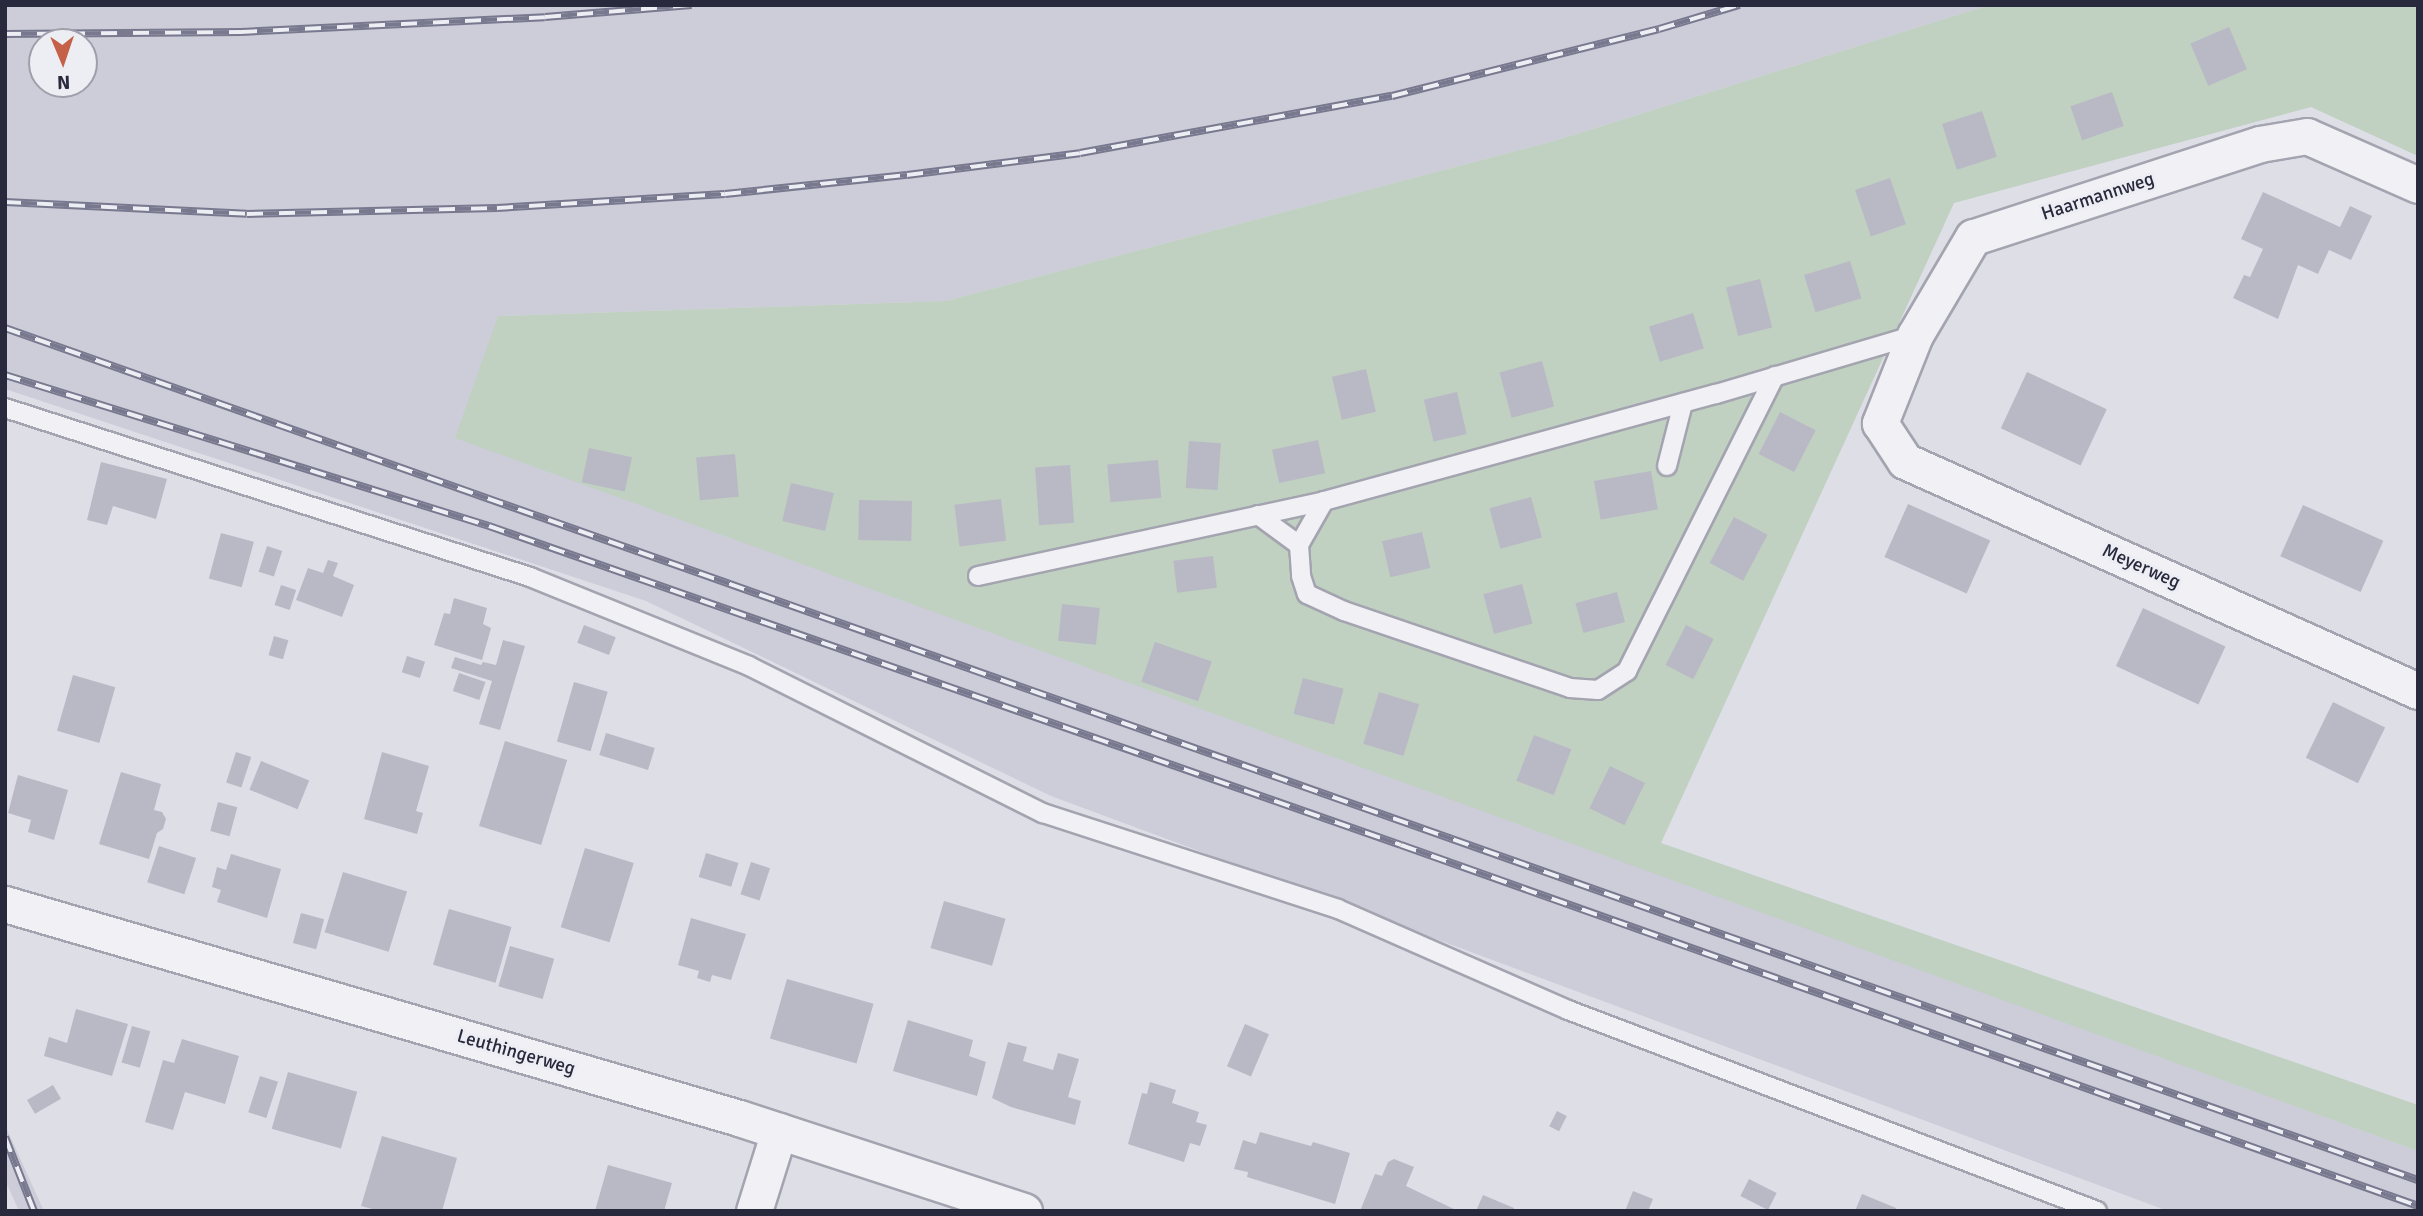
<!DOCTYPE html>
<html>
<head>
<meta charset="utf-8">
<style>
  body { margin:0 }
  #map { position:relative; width:2423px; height:1216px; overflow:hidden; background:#dedee7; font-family:Signika,sans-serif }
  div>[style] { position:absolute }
  .built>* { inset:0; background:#cccdd8 }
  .green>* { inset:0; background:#c0d0c1 }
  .building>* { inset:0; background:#b9b9c6; transform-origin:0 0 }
  .roads { filter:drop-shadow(2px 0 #a4a4b0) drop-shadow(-2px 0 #a4a4b0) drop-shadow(0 2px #a4a4b0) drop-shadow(0 -2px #a4a4b0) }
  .service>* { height:18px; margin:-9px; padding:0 9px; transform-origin:9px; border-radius:9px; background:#f0f0f5 }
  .minor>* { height:35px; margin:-17.5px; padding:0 17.5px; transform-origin:17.5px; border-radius:17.5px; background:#f0f0f5 }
  .rail>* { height:8px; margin-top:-4px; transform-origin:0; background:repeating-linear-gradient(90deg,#edeef4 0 16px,#78798f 0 32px); box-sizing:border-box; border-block:2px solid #78798f }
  span { translate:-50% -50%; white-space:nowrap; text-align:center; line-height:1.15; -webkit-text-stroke:6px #edeef4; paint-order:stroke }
  .street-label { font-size:19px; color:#28293c }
  .frame { position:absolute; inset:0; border:7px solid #28293c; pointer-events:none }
  .north { position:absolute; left:28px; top:28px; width:70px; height:70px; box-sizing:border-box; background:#edeef4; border:2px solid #9e9faa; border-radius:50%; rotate:178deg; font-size:19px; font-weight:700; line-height:28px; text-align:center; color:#28293c }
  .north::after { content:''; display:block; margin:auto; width:24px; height:32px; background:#c56149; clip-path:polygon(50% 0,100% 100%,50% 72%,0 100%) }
</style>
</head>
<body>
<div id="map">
  <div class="built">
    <i style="clip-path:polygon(evenodd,5px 5px,1989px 5px,1554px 141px,946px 301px,498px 316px,1649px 870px,2418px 1151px,2418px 1211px,2168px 1211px,1051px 796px,646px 601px,5px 389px,5px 5px,42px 42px,84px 42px,84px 84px,42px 84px,42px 42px)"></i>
    <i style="clip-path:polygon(5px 1125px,44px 1211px,19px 1211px,5px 1180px)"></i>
  </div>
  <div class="green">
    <i style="clip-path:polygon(1989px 5px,2418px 5px,2418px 156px,2311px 107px,1954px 203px,1661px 843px,2418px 1105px,2418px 1151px,455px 438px,498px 316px,946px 301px,1554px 141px)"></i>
  </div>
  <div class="building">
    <i style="left:2229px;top:27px;width:46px;height:42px;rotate:67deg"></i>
    <i style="left:2112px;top:92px;width:36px;height:44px;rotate:71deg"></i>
    <i style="left:1982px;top:111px;width:48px;height:42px;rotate:72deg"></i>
    <i style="left:1890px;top:178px;width:49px;height:37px;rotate:71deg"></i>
    <i style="clip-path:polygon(2263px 192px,2340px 227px,2350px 206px,2372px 216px,2351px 260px,2329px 250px,2318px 274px,2298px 265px,2278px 319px,2233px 298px,2244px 275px,2250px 277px,2263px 249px,2241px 239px)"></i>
    <i style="left:1850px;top:261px;width:39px;height:48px;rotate:73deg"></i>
    <i style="left:1760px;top:279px;width:50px;height:35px;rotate:76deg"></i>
    <i style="left:1693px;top:313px;width:37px;height:46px;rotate:73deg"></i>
    <i style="left:1542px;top:361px;width:47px;height:44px;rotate:75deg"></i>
    <i style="left:1366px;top:369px;width:44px;height:35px;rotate:77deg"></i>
    <i style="left:2027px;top:372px;width:88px;height:62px;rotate:25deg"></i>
    <i style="left:1457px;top:392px;width:43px;height:34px;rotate:77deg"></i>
    <i style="left:1780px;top:412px;width:40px;height:47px;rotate:27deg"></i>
    <i style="left:1318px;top:440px;width:34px;height:47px;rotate:78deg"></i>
    <i style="left:1189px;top:441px;width:32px;height:47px;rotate:4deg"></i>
    <i style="left:589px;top:448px;width:44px;height:35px;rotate:12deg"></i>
    <i style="left:735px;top:454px;width:43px;height:39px;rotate:85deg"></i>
    <i style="left:1158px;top:460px;width:38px;height:51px;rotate:85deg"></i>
    <i style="clip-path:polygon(101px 462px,167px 479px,156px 519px,113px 506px,107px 525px,87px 520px)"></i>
    <i style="left:1070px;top:465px;width:58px;height:35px;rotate:86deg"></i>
    <i style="left:1651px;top:471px;width:39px;height:58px;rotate:80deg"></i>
    <i style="left:791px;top:483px;width:44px;height:39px;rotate:13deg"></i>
    <i style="left:1531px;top:497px;width:42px;height:43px;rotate:75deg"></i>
    <i style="left:1001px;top:499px;width:42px;height:47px;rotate:83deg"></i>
    <i style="left:859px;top:500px;width:53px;height:40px;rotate:1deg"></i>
    <i style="left:1908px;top:504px;width:90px;height:58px;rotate:24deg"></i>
    <i style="left:2303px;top:505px;width:88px;height:56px;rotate:24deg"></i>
    <i style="left:1734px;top:517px;width:38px;height:52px;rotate:28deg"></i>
    <i style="left:1422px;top:532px;width:37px;height:41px;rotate:77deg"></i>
    <i style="left:221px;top:533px;width:34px;height:47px;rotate:15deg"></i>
    <i style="left:267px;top:546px;width:16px;height:27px;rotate:18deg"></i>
    <i style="left:1213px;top:556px;width:32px;height:40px;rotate:83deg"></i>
    <i style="clip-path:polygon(328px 560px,338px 563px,333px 576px,354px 585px,342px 617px,296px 600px,308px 568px,323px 573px)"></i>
    <i style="left:1522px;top:584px;width:41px;height:40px;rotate:75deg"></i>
    <i style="left:281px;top:585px;width:16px;height:21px;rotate:18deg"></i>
    <i style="left:1617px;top:592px;width:31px;height:43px;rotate:75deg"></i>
    <i style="clip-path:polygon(454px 598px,487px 608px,483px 624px,491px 628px,482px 660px,434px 645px,444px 613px,450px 614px)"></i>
    <i style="left:1062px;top:604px;width:38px;height:37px;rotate:6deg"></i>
    <i style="left:2143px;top:608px;width:91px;height:64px;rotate:25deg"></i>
    <i style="left:584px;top:625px;width:34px;height:19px;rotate:21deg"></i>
    <i style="left:1686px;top:625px;width:31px;height:45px;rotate:27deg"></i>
    <i style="left:274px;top:636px;width:15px;height:20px;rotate:16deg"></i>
    <i style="clip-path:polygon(503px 640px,525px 646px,500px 730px,479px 724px,492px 681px,451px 668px,455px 657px,481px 665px,483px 662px,496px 665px)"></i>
    <i style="left:1155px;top:642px;width:60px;height:42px;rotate:19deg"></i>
    <i style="left:407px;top:656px;width:19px;height:17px;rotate:18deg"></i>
    <i style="left:459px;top:673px;width:28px;height:19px;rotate:19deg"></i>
    <i style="left:73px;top:675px;width:44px;height:58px;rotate:16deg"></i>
    <i style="left:1303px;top:678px;width:42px;height:37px;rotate:15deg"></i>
    <i style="left:574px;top:682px;width:35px;height:62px;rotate:16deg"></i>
    <i style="left:1379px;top:692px;width:42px;height:54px;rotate:17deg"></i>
    <i style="left:2333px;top:702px;width:58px;height:62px;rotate:26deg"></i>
    <i style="left:606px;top:733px;width:51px;height:23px;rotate:17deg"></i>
    <i style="left:1534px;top:735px;width:40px;height:49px;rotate:21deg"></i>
    <i style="left:505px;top:741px;width:65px;height:89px;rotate:17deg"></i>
    <i style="left:236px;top:752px;width:16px;height:32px;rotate:18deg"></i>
    <i style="clip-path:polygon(382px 752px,429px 766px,416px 811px,423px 813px,417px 834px,364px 819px)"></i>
    <i style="left:261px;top:761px;width:52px;height:31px;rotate:22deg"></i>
    <i style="left:1610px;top:766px;width:39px;height:47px;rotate:26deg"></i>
    <i style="clip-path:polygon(121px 772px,161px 784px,154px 810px,162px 812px,166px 819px,163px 829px,157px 833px,149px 859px,99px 844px)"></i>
    <i style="clip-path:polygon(18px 775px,68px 790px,54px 840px,28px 832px,31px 820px,8px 813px)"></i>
    <i style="left:218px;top:802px;width:20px;height:30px;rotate:15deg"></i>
    <i style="left:159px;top:846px;width:39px;height:38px;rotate:18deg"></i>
    <i style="left:585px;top:848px;width:51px;height:83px;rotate:17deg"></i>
    <i style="left:706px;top:853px;width:34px;height:25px;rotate:17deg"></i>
    <i style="clip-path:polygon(231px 854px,281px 869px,267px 918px,217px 902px,221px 890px,212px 887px,217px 867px,226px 870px)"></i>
    <i style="left:751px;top:862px;width:20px;height:34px;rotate:18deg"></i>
    <i style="left:343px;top:872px;width:67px;height:63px;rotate:17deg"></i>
    <i style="left:944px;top:901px;width:64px;height:49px;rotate:16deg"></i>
    <i style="left:449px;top:909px;width:65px;height:58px;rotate:16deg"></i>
    <i style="left:301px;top:913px;width:24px;height:31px;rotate:15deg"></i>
    <i style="clip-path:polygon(691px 918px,746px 934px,731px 980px,712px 975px,710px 982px,697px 978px,699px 971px,678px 965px)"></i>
    <i style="left:510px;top:946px;width:46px;height:42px;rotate:16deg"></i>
    <i style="left:787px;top:979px;width:90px;height:62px;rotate:16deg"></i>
    <i style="clip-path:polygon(76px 1009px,128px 1024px,112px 1076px,44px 1056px,49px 1037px,67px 1043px)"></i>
    <i style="clip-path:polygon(908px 1020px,973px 1040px,969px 1056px,986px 1062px,977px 1096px,893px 1071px)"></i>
    <i style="left:1245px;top:1024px;width:26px;height:46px;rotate:23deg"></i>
    <i style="left:132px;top:1026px;width:19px;height:38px;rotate:16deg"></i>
    <i style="clip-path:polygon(182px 1039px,239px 1056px,225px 1104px,185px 1092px,173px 1130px,145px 1122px,163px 1060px,174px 1063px)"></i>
    <i style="clip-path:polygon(1008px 1042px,1027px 1047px,1023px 1061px,1053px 1070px,1058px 1053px,1079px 1059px,1068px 1097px,1081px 1101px,1075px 1125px,1011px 1107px,992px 1098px)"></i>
    <i style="left:288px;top:1072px;width:72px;height:59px;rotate:16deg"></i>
    <i style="left:260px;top:1076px;width:19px;height:38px;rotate:18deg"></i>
    <i style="clip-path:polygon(1150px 1082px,1176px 1090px,1172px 1103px,1199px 1112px,1196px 1122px,1207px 1125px,1200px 1146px,1190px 1143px,1184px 1162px,1128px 1144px,1142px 1093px,1147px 1094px)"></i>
    <i style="left:53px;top:1085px;width:16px;height:30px;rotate:60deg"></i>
    <i style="left:1557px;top:1111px;width:11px;height:17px;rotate:27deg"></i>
    <i style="clip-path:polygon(1260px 1132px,1311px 1146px,1313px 1142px,1350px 1153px,1335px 1204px,1247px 1177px,1248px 1172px,1234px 1169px,1243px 1140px,1256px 1144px)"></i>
    <i style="clip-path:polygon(382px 1136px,457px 1158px,442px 1211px,380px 1211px,361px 1206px)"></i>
    <i style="clip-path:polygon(1394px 1159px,1414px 1167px,1406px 1186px,1458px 1211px,1360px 1211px,1375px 1174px,1382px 1176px,1388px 1162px)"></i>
    <i style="clip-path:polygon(608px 1165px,672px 1183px,664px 1211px,595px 1211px)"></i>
    <i style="left:1749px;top:1179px;width:31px;height:19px;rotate:27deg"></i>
    <i style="clip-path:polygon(1633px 1191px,1653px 1199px,1648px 1211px,1625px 1211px)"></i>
    <i style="clip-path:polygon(1862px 1194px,1896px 1208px,1895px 1211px,1855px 1211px)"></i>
    <i style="clip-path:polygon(1483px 1195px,1514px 1208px,1513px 1211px,1476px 1211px)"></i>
  </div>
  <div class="roads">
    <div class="service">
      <i style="left:5px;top:408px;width:552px;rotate:17.84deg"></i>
      <i style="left:530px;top:577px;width:236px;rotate:22.1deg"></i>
      <i style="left:749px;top:666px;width:329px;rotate:26.6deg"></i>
      <i style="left:1043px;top:813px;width:310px;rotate:18deg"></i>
      <i style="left:1338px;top:909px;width:251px;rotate:23.7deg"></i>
      <i style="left:1568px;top:1010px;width:566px;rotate:20.8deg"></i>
      <i style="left:1667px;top:466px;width:65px;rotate:-75.7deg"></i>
      <i style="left:1324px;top:501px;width:51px;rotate:119.6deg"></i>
      <i style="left:1299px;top:545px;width:31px;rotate:86deg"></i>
      <i style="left:1301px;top:576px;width:19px;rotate:72deg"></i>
      <i style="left:1307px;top:594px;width:41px;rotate:24.7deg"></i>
      <i style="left:1344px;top:611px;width:239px;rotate:18.8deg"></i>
      <i style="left:1570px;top:688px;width:28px;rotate:4deg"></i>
      <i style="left:1598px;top:690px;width:35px;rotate:-33deg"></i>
      <i style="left:1627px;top:671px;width:330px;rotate:-63.4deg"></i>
      <i style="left:1258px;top:515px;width:51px;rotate:36.2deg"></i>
      <i style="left:978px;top:576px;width:354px;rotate:-12.2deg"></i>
      <i style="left:1324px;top:501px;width:406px;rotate:-15.3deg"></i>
      <i style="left:1716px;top:394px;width:208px;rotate:-16.5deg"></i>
    </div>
    <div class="minor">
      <i style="left:2418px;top:185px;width:121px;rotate:-156.2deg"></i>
      <i style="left:2307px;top:136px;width:48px;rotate:170.3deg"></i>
      <i style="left:2260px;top:144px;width:302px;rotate:162deg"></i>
      <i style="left:1973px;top:237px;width:114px;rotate:120.6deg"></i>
      <i style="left:1915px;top:335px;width:95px;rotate:111.7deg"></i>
      <i style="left:1880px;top:423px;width:45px;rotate:56.7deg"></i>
      <i style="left:1905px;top:461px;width:562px;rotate:24.15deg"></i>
      <i style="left:5px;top:904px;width:765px;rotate:16.25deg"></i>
      <i style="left:739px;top:1118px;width:300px;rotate:18.1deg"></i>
      <i style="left:754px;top:1211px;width:84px;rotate:-72.6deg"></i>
    </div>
  </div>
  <div class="rail">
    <i style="left:5px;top:34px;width:236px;rotate:-0.5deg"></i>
    <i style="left:241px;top:32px;width:304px;rotate:-2.8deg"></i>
    <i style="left:545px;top:17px;width:147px;rotate:-4.7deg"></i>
    <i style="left:5px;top:202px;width:242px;rotate:2.8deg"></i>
    <i style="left:247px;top:214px;width:250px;rotate:-1.4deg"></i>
    <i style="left:497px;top:208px;width:228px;rotate:-3.5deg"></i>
    <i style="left:725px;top:194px;width:183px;rotate:-6deg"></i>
    <i style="left:907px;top:175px;width:174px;rotate:-7.2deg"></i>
    <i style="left:1080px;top:153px;width:317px;rotate:-10.4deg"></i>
    <i style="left:1392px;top:96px;width:275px;rotate:-14.1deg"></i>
    <i style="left:1659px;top:29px;width:84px;rotate:-16.7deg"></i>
    <i style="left:5px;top:328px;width:2559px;rotate:19.45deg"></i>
    <i style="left:5px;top:375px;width:507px;rotate:17.33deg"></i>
    <i style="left:489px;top:526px;width:966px;rotate:19.28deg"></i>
    <i style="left:1401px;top:845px;width:1079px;rotate:19.54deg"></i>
    <i style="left:5px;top:1137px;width:79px;rotate:68.6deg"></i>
  </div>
  <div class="street-label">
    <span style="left:2098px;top:197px;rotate:-18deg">Haarmannweg</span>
    <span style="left:2141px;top:567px;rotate:24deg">Meyerweg</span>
    <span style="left:516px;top:1053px;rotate:16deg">Leuthingerweg</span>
  </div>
  <div class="frame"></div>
  <div class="north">N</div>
</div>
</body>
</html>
